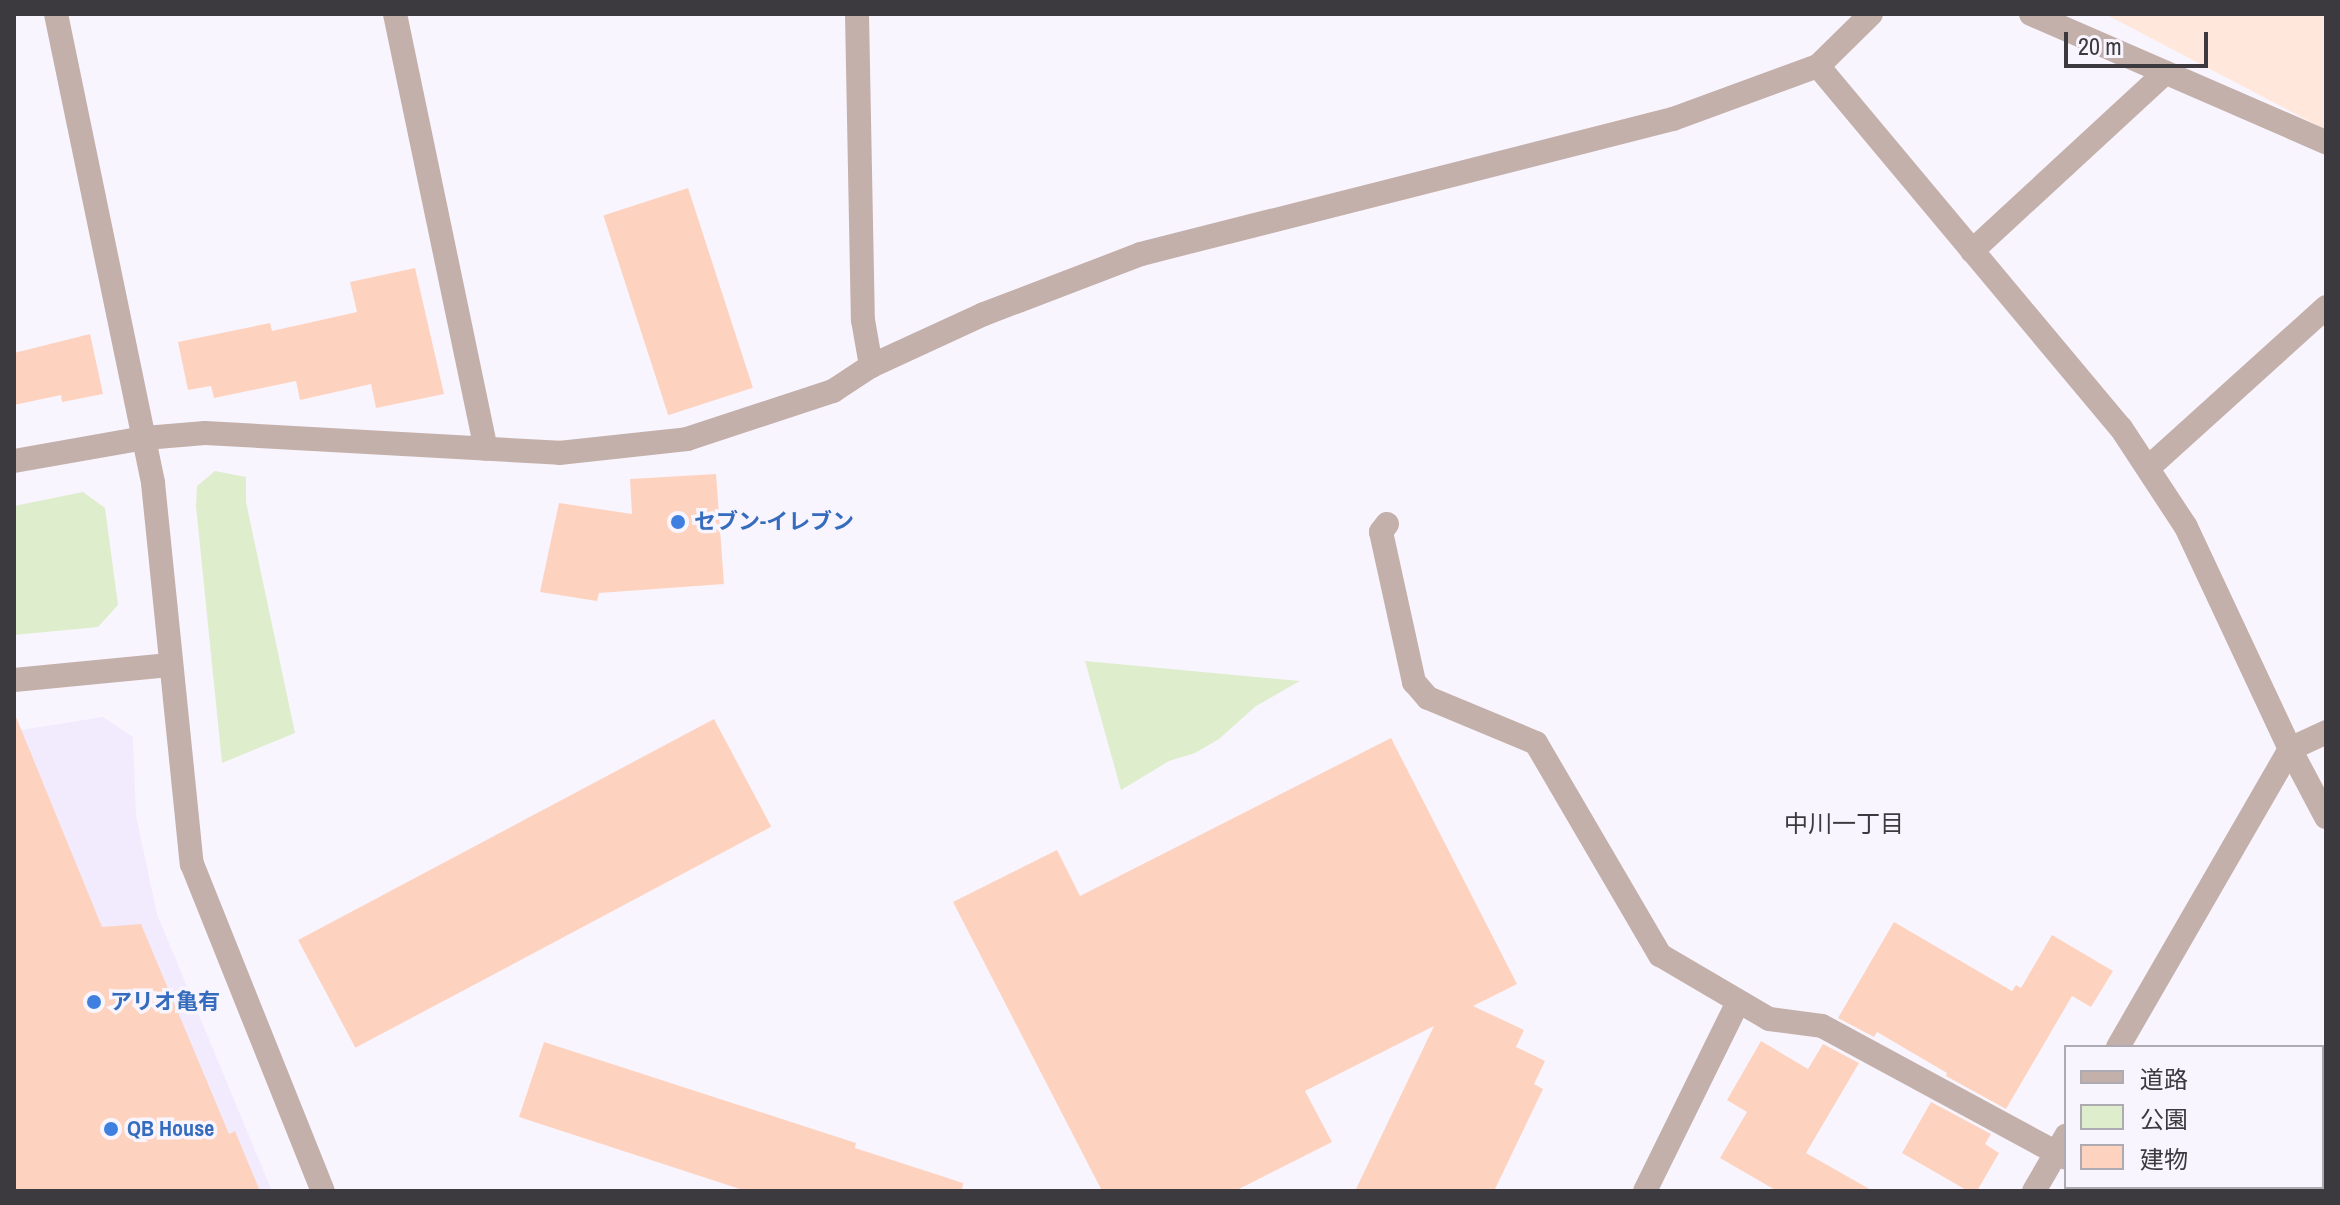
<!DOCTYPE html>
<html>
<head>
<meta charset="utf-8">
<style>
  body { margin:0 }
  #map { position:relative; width:2340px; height:1205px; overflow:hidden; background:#f9f5fe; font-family:"Archivo Narrow","Noto Sans JP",sans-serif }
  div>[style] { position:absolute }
  .built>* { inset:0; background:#f2ebfe }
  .education>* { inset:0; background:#ffe8db }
  .green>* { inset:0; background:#deedcb }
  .building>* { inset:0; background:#fdd3c0; transform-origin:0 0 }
  .minor>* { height:24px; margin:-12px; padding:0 12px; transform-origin:12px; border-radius:12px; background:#c4b0ab }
  .dots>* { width:22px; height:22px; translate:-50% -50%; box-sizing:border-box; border:4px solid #f9f5fe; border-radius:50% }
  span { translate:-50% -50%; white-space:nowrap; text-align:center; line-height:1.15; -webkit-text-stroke:7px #f9f5fe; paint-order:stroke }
  .shop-label { font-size:22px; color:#366cbe; font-weight:700 }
  .left { translate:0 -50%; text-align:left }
  .neighbourhood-label { font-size:24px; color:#3c3a3f }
  .frame { position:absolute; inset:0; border:16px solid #3c3a3f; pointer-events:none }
  .legend { position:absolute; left:2064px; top:1045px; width:260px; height:144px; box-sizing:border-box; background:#f9f5fe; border:2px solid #adaab2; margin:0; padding:10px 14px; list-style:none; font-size:24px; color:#3c3a3f }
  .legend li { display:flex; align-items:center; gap:16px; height:40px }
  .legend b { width:40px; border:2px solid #adaab2 }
  .scale { position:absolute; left:2064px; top:32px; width:144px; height:36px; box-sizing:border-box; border:4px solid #3c3a3f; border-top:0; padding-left:10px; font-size:24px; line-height:28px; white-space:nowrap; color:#3c3a3f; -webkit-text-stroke:6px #f9f5fe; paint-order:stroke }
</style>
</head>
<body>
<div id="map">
  <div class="built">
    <i style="clip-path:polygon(103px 717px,133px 737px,136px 815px,157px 914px,272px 1191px,14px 1191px,14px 731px)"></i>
  </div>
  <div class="education">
    <i style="clip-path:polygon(2105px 14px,2326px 14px,2326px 131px,2326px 130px)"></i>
  </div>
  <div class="green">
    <i style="clip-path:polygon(215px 471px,246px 477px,246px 502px,295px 733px,222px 763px,196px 506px,197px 486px)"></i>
    <i style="clip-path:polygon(83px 492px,105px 508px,118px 605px,98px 627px,14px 635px,14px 506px)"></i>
    <i style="clip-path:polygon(1085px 661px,1300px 681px,1256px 706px,1219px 739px,1195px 753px,1169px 761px,1121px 790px)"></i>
  </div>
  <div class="building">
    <i style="left:688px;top:188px;width:210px;height:89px;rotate:72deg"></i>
    <i style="clip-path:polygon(415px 268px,444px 394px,376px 408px,371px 384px,300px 400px,296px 381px,214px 398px,211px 386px,188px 390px,178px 342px,270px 323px,272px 331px,357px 312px,350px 282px)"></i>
    <i style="clip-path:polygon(90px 334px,103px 394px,62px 402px,61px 395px,14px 405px,14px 353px)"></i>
    <i style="clip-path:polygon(716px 474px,724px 584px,599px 593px,597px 601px,540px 592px,559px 503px,632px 514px,630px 479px)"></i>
    <i style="clip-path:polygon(14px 712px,102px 927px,141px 924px,229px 1134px,235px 1131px,260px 1191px,14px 1191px)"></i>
    <i style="left:714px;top:719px;width:122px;height:471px;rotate:62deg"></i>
    <i style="clip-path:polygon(1391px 738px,1517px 984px,1473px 1006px,1524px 1030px,1516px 1047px,1545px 1061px,1534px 1084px,1543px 1089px,1494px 1191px,1355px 1191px,1434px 1026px,1305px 1091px,1332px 1142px,1235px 1191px,1102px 1191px,953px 902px,1057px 850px,1080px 896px)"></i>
    <i style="clip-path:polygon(1894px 922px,2012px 991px,2016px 985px,2021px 988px,2052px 935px,2113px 971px,2091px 1007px,2072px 996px,2006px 1109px,1946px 1076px,1947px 1073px,1877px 1032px,1874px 1037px,1838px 1018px)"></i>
    <i style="clip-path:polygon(1761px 1041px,1808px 1069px,1823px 1044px,1859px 1063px,1806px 1153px,1873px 1191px,1777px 1191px,1720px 1158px,1747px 1112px,1727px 1100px)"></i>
    <i style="clip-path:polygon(544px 1042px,856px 1143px,855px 1148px,963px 1183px,962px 1191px,746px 1191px,519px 1117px)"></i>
    <i style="clip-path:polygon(1931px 1102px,1991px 1134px,1985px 1144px,1999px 1153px,1977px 1191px,1968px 1191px,1902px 1153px)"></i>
  </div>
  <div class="minor">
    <i style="left:56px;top:14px;width:479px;rotate:78.3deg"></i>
    <i style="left:153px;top:483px;width:383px;rotate:84.2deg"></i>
    <i style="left:192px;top:864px;width:352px;rotate:68.2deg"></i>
    <i style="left:395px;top:14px;width:444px;rotate:78.2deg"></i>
    <i style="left:857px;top:14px;width:306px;rotate:88.9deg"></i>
    <i style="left:863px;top:320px;width:47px;rotate:80.1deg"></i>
    <i style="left:1871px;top:14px;width:74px;rotate:135.5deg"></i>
    <i style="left:1818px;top:66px;width:472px;rotate:50.1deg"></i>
    <i style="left:2121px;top:428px;width:118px;rotate:56.7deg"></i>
    <i style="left:2186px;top:527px;width:245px;rotate:64.9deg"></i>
    <i style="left:2290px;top:749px;width:40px;rotate:-25deg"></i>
    <i style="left:2031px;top:14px;width:322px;rotate:23.5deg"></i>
    <i style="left:1972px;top:251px;width:263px;rotate:-42.7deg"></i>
    <i style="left:14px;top:461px;width:133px;rotate:-10deg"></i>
    <i style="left:145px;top:438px;width:60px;rotate:-4.8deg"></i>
    <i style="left:205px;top:433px;width:355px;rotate:3.2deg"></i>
    <i style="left:559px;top:453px;width:129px;rotate:-6.2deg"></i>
    <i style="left:687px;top:439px;width:154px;rotate:-18.2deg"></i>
    <i style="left:833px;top:391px;width:45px;rotate:-33.3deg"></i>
    <i style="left:871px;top:366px;width:124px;rotate:-24.7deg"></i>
    <i style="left:984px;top:314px;width:168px;rotate:-20.9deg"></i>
    <i style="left:1141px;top:254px;width:549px;rotate:-14.24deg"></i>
    <i style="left:1673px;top:119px;width:154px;rotate:-20.1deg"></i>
    <i style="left:2148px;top:468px;width:240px;rotate:-42.1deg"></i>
    <i style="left:1387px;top:524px;width:10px;rotate:127deg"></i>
    <i style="left:1381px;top:532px;width:154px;rotate:77.6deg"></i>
    <i style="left:1414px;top:682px;width:21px;rotate:49deg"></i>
    <i style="left:1428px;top:698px;width:117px;rotate:22.6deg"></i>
    <i style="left:1536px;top:743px;width:246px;rotate:59.7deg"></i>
    <i style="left:1660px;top:955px;width:126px;rotate:30.4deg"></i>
    <i style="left:1769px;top:1019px;width:53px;rotate:7.5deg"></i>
    <i style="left:1822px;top:1026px;width:277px;rotate:28.4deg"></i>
    <i style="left:14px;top:680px;width:156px;rotate:-5.5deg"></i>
    <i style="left:2290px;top:749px;width:77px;rotate:62.1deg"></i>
    <i style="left:2118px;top:1047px;width:344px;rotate:-60deg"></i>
    <i style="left:2125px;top:1187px;width:9px;rotate:27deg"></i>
    <i style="left:1645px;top:1191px;width:211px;rotate:-63.8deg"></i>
    <i style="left:2034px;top:1191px;width:64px;rotate:-59.8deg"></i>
  </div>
  <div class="dots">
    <i style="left:678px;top:522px;background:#3f7fe0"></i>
    <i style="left:94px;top:1002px;background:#3f7fe0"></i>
    <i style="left:111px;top:1129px;background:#3f7fe0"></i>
  </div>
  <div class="shop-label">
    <span class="left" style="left:694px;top:522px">セブン-イレブン</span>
    <span class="left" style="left:110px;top:1002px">アリオ亀有</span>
    <span class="left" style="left:127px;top:1129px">QB House</span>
  </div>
  <div class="neighbourhood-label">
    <span style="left:1844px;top:824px">中川一丁目</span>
  </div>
  <div class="frame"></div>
  <ul class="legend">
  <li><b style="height:10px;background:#c4b0ab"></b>道路</li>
  <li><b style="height:22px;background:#deedcb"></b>公園</li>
  <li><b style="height:22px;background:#fdd3c0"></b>建物</li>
  </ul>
  <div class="scale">20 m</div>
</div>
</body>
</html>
